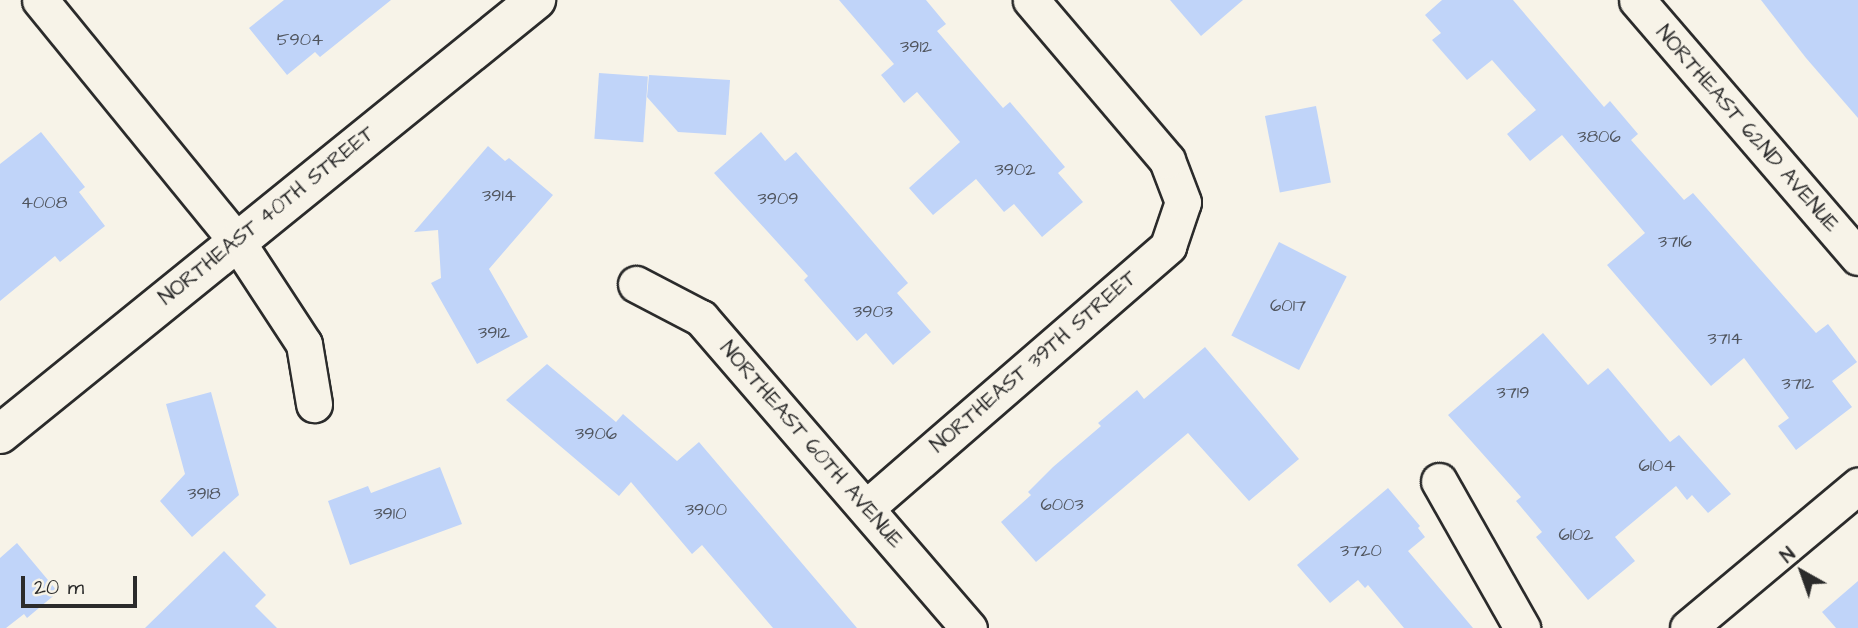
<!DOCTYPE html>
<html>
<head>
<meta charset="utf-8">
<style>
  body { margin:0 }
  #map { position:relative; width:1858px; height:628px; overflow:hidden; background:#f7f3e8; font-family:"Architects Daughter",sans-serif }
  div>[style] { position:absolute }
  .building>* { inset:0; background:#c0d4f9; transform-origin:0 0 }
  .roads { filter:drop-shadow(2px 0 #2b2b2b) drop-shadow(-2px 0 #2b2b2b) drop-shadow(0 2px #2b2b2b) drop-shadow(0 -2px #2b2b2b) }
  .minor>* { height:35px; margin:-17.5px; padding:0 17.5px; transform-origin:17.5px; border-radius:17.5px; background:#f7f3e8 }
  .tertiary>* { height:38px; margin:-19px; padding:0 19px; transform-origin:19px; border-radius:19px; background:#f7f3e8 }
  span { translate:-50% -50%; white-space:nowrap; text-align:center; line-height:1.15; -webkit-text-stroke:5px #f7f3e8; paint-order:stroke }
  .number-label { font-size:18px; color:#50555e }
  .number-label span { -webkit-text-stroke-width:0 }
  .street-label { font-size:21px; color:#2b2b2b }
  .north { position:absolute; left:1767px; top:537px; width:70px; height:70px; -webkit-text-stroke:5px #f7f3e8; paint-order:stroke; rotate:320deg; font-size:19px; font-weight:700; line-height:28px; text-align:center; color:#2b2b2b }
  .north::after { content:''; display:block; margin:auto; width:24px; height:32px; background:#2b2b2b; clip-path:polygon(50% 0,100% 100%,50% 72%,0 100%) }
  .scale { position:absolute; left:21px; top:576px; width:116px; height:32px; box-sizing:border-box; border:4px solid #2b2b2b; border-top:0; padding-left:9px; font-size:21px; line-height:24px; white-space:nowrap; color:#2b2b2b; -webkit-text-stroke:5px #f7f3e8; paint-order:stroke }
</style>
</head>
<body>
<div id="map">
  <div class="building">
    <i style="clip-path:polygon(284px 0,391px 0,320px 57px,315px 52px,287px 75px,249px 28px)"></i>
    <i style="clip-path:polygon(839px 0,926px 0,946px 24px,937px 31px,1003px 108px,1010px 102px,1065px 167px,1058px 173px,1083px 202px,1042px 237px,1014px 204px,1004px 212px,976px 179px,933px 215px,909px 188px,960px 142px,917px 92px,904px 103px,881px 75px,894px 64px)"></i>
    <i style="clip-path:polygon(1170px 0,1243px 0,1201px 36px)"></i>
    <i style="clip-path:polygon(1442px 0,1513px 0,1604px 107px,1610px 101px,1638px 134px,1631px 140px,1684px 200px,1693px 193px,1816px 333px,1828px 324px,1857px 362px,1832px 381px,1852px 407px,1796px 450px,1778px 426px,1789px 418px,1744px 358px,1711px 386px,1607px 265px,1645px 233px,1562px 135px,1530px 161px,1507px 134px,1536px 110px,1492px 60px,1467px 80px,1432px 40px,1441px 33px,1425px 15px)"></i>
    <i style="clip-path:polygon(1761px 0,1858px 0,1858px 118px,1806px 58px)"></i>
    <i style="left:599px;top:73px;width:49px;height:66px;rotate:4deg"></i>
    <i style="clip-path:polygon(649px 75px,730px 80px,726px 135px,678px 132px,647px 97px)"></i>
    <i style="left:1316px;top:106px;width:78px;height:52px;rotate:79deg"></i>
    <i style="clip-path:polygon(41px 132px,85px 187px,79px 192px,105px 226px,60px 262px,55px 256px,0 301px,0 164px)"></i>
    <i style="clip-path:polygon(761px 132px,785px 161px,796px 152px,908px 283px,897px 293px,931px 332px,893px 365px,866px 333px,857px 341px,804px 280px,808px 276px,714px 173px)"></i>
    <i style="clip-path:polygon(488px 146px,505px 161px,509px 158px,553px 195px,489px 269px,528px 337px,477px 364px,431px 283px,441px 278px,438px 230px,414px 232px)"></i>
    <i style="left:1279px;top:242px;width:76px;height:105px;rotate:27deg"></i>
    <i style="clip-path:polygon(1543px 333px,1588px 385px,1608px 368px,1670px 442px,1679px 435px,1731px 494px,1708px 513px,1692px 495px,1687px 500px,1676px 486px,1615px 537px,1635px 561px,1588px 600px,1536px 537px,1542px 532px,1516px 501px,1521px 497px,1448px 415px)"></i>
    <i style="clip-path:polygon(1205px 347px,1299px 459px,1249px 501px,1188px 433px,1036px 562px,1001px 522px,1031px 495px,1028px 492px,1053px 467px,1101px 426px,1098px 423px,1137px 390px,1144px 399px)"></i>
    <i style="clip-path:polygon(547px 364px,616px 422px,623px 414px,677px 461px,699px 442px,857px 628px,773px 628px,702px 545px,692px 554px,631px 482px,619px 496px,506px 400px)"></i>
    <i style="clip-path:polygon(211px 392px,239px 495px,192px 537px,160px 501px,185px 474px,166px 404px)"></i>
    <i style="clip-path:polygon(440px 467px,462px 524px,350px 565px,328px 501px,368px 486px,371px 493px)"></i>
    <i style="clip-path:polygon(1388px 488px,1420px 526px,1418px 528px,1425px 537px,1408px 551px,1473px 628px,1404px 628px,1368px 585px,1365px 588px,1358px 580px,1330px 603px,1297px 565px)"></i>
    <i style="clip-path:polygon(17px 543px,58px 592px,27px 618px,24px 614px,6px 628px,0 628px,0 558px)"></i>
    <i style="clip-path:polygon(224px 551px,266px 595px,255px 606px,277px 628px,145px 628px)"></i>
    <i style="clip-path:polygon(1858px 581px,1858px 628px,1836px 628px,1822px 612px)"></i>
  </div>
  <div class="roads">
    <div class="minor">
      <i style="left:40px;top:0;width:310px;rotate:50.8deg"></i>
      <i style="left:236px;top:240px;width:124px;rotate:56.8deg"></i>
      <i style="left:304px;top:344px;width:61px;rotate:80.5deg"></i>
      <i style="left:1637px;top:0;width:339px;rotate:49.3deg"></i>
      <i style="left:636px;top:284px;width:73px;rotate:27.6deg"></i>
      <i style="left:701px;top:318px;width:410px;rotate:49.2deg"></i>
      <i style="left:1439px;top:481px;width:169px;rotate:60.5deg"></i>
      <i style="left:866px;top:508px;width:400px;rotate:-40.9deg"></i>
      <i style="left:1168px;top:246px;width:46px;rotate:-71.2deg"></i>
      <i style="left:1183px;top:202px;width:45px;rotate:-110.9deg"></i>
      <i style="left:1167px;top:160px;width:210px;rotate:-130.4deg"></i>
      <i style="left:1688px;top:628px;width:222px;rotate:-39.9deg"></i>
    </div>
    <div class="tertiary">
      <i style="left:0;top:434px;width:690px;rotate:-39deg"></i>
    </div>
  </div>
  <div class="number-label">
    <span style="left:300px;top:40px">5904</span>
    <span style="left:916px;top:47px">3912</span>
    <span style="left:1599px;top:137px">3806</span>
    <span style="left:1015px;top:170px">3902</span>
    <span style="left:499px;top:196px">3914</span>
    <span style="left:778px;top:199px">3909</span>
    <span style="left:44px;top:203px">4008</span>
    <span style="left:1675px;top:242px">3716</span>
    <span style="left:1288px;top:306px">6017</span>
    <span style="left:873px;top:312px">3903</span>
    <span style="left:494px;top:333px">3912</span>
    <span style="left:1725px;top:339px">3714</span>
    <span style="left:1798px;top:384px">3712</span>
    <span style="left:1513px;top:393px">3719</span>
    <span style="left:596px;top:434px">3906</span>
    <span style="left:1657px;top:466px">6104</span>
    <span style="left:204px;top:494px">3918</span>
    <span style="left:1062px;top:505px">6003</span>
    <span style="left:706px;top:510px">3900</span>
    <span style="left:390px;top:514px">3910</span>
    <span style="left:1576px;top:535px">6102</span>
    <span style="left:1361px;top:551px">3720</span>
  </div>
  <div class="street-label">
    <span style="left:1747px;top:129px;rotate:49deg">NORTHEAST 62ND AVENUE</span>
    <span style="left:267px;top:216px;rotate:-39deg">NORTHEAST 40TH STREET</span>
    <span style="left:1034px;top:362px;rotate:-41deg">NORTHEAST 39TH STREET</span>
    <span style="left:811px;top:445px;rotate:49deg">NORTHEAST 60TH AVENUE</span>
  </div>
  <div class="north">N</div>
  <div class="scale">20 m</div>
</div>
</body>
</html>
